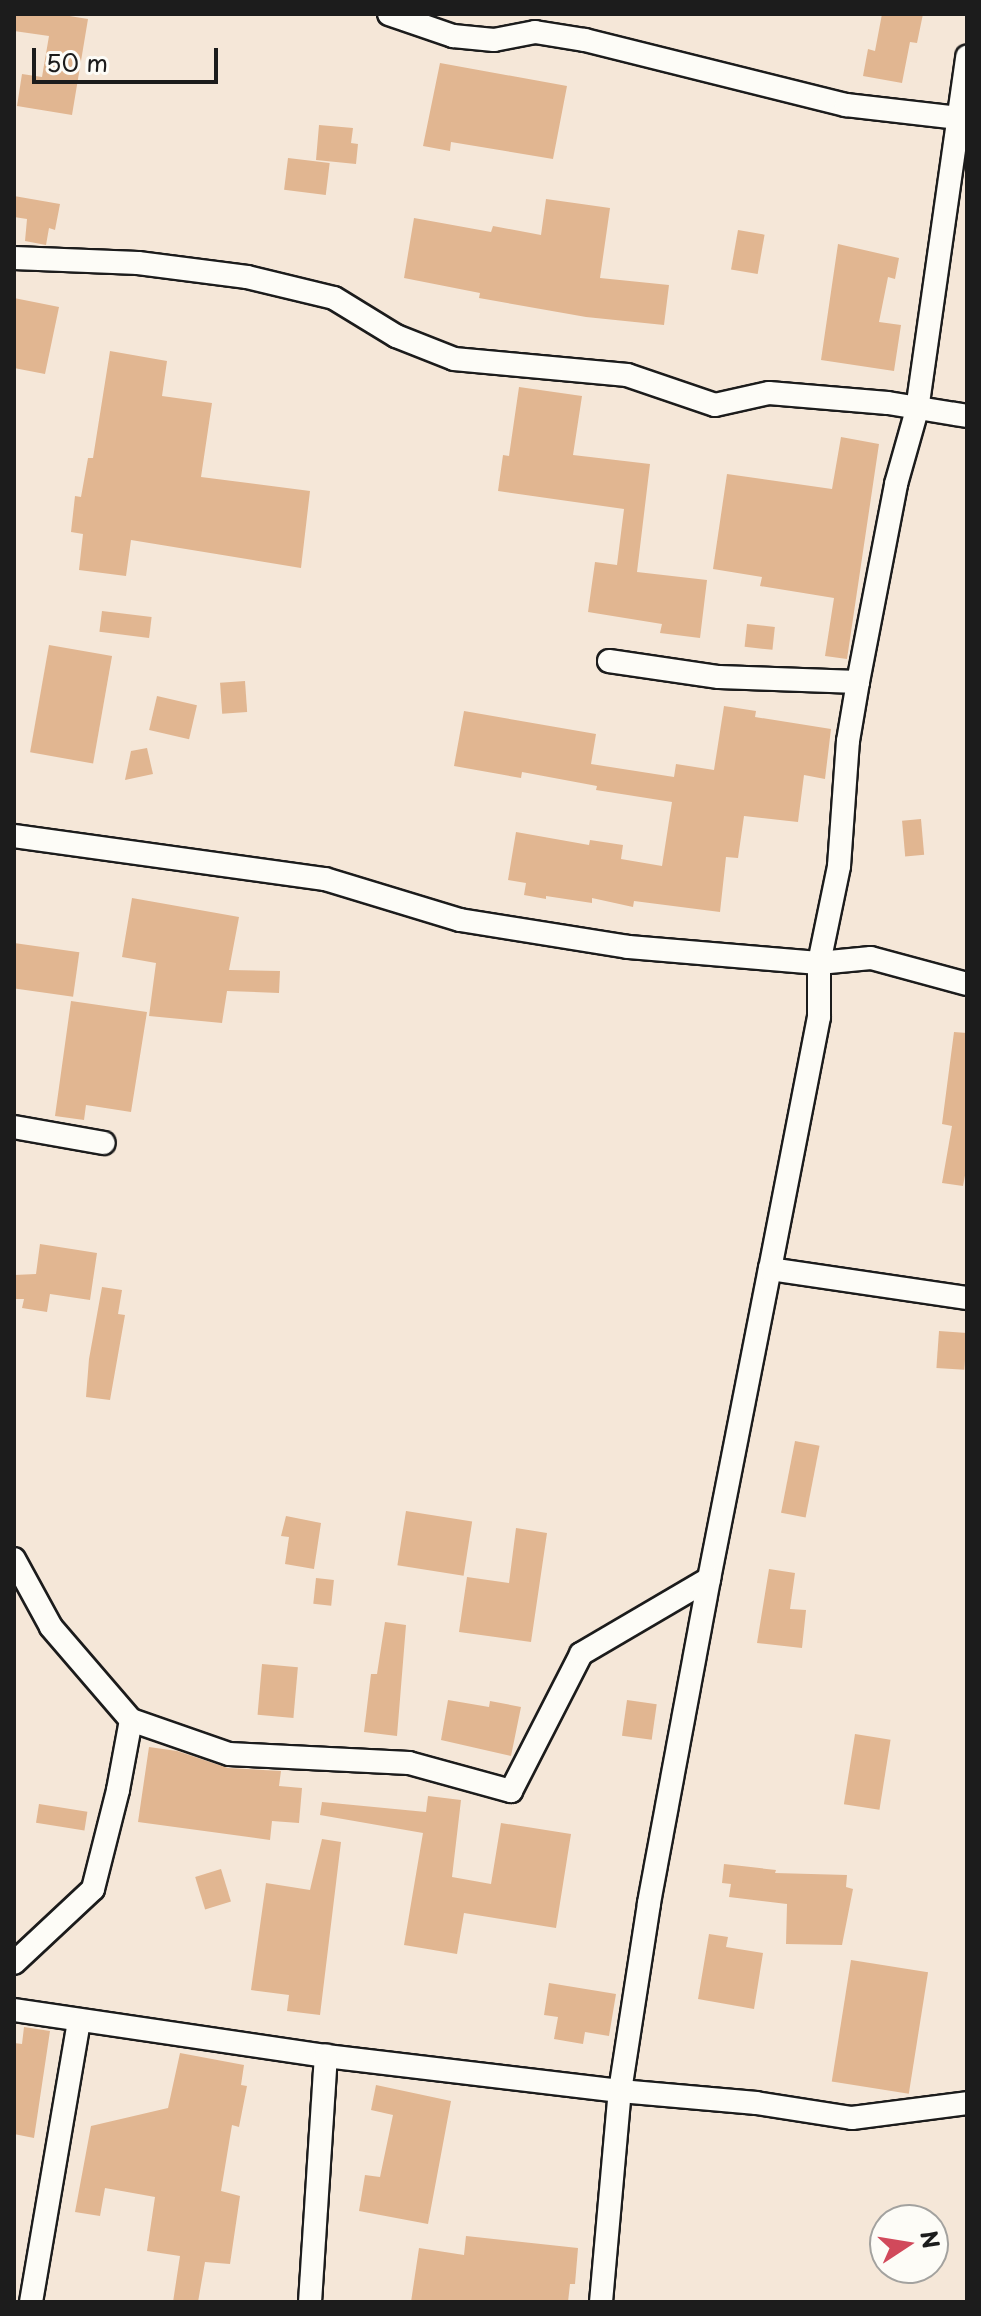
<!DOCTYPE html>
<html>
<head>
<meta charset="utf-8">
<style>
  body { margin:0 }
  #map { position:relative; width:981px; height:2316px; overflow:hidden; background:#f5e7d8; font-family:"Playpen Sans",sans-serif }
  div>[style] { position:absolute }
  .building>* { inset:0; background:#e1b691; transform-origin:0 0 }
  .roads { filter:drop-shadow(2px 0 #1c1c1c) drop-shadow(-2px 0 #1c1c1c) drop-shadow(0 2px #1c1c1c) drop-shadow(0 -2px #1c1c1c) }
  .minor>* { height:22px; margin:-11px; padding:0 11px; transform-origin:11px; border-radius:11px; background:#fdfcf7 }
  span { translate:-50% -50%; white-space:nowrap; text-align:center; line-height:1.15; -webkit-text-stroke:7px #fdfcf7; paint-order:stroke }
  .frame { position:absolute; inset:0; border:16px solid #1c1c1c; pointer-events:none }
  .north { position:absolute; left:869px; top:2204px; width:80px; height:80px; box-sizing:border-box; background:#fdfcf7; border:2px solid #a3a29f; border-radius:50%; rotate:78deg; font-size:22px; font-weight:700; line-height:32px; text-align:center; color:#1c1c1c }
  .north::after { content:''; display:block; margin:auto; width:28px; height:36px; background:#d1495b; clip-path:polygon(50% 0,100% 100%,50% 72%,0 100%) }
  .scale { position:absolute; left:32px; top:48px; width:186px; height:36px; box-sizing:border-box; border:4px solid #1c1c1c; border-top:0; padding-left:10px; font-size:24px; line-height:28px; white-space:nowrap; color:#1c1c1c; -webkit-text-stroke:6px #fdfcf7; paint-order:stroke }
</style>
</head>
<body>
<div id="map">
  <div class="building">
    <i style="clip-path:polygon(14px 14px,57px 14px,88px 19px,72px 115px,17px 106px,22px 74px,42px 77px,49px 36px,14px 31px)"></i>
    <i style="clip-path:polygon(882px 14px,923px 14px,917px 43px,910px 42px,902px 83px,863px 76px,868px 49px,875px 51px)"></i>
    <i style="clip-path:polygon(440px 63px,567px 86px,553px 159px,451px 142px,450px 151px,423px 146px)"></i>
    <i style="clip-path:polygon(319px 125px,353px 128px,351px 143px,358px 144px,356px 164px,316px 160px)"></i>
    <i style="left:288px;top:158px;width:42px;height:32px;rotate:7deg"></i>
    <i style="clip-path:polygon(14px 196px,60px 204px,55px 230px,49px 228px,46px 245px,25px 241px,27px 219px,14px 217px)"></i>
    <i style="clip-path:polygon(546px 199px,610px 208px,600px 278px,669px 285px,664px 325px,586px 317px,479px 298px,480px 293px,404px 278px,414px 218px,491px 232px,493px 226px,541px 235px)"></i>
    <i style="left:738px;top:230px;width:27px;height:40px;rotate:10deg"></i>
    <i style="clip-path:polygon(838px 244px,899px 258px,895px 279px,888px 277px,879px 322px,901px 325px,894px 371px,821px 360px)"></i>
    <i style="clip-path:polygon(14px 298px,59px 307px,45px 374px,14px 368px)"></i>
    <i style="clip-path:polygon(110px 351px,167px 361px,162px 396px,212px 403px,201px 477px,310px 491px,301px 568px,131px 540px,126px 576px,79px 570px,83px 534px,71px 532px,75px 496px,81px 497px,88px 458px,93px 458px)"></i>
    <i style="clip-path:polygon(519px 387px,582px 396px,573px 455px,650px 464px,637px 572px,707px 580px,700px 638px,660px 633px,662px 624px,588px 612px,595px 562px,617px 565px,624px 509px,498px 491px,503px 455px,509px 456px)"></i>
    <i style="clip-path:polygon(841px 437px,879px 444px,847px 659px,825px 656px,834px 598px,760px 586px,762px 577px,713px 569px,727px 474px,832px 489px)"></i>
    <i style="left:102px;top:611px;width:50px;height:21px;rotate:7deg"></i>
    <i style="left:747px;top:624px;width:28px;height:23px;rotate:6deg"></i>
    <i style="left:49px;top:645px;width:64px;height:109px;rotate:10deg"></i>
    <i style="left:245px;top:681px;width:31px;height:25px;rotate:86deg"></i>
    <i style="left:157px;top:696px;width:41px;height:35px;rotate:13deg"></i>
    <i style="clip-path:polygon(724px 706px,756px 711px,755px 717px,831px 729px,825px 779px,804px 775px,798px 822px,744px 816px,738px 858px,726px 857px,720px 912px,634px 901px,633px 907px,592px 898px,592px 903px,546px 896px,546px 899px,524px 895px,526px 883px,508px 880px,516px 832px,589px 845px,590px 840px,623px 845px,621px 859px,662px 866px,672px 802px,596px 790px,597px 786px,522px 772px,521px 778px,454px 766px,464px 711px,596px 734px,591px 764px,674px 777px,676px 764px,714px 770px)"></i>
    <i style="clip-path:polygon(147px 748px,153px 774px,125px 780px,131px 751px)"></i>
    <i style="left:921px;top:819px;width:36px;height:19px;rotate:85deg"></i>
    <i style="clip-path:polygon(132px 898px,239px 917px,229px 970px,280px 971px,279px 993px,227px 991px,222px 1023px,149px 1016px,156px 963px,122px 957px)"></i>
    <i style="left:14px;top:943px;width:66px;height:45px;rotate:8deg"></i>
    <i style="clip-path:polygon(71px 1001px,147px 1012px,131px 1112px,86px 1105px,84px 1120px,55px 1116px)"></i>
    <i style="clip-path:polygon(954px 1032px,967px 1033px,967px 1165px,963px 1186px,942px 1183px,952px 1126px,942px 1124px)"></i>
    <i style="clip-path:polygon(40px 1244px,97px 1253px,90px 1300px,50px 1294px,47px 1312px,22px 1308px,24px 1299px,14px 1299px,14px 1275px,36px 1274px)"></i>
    <i style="clip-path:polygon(102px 1287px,122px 1290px,118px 1314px,125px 1315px,110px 1400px,86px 1397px,89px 1359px)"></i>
    <i style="left:939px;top:1331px;width:28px;height:37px;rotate:4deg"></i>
    <i style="left:795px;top:1441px;width:25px;height:73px;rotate:11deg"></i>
    <i style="left:406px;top:1511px;width:67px;height:55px;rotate:9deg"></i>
    <i style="clip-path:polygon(286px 1516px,321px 1523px,314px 1569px,285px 1564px,289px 1537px,281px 1536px)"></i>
    <i style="clip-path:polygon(516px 1528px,547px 1533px,531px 1642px,459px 1632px,467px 1577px,509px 1583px)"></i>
    <i style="clip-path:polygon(769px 1569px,795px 1573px,790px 1609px,806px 1610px,802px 1648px,757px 1643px)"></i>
    <i style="left:316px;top:1578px;width:18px;height:26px;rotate:6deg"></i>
    <i style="clip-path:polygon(385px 1622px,406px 1625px,397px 1736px,364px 1732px,371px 1674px,377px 1674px)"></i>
    <i style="left:262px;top:1664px;width:36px;height:51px;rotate:5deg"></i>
    <i style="clip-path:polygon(448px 1700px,489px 1707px,490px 1701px,521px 1707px,511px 1756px,441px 1740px)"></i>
    <i style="left:627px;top:1700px;width:30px;height:36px;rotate:8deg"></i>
    <i style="left:855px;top:1734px;width:36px;height:71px;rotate:9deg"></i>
    <i style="clip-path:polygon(149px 1747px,177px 1751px,228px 1768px,281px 1771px,279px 1786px,302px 1788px,299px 1823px,272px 1821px,270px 1840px,138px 1822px)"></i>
    <i style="clip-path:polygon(428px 1796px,461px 1800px,452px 1877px,491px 1884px,501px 1823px,571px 1834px,556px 1928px,464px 1913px,457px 1954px,404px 1945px,423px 1833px,320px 1815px,322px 1802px,426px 1812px)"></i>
    <i style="left:39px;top:1804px;width:49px;height:19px;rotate:9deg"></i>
    <i style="clip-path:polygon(322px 1839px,341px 1842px,320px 2015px,287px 2011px,289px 1995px,251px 1990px,266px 1883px,310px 1890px)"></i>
    <i style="clip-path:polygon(724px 1864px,776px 1870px,775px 1873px,847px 1875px,846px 1887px,853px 1889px,842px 1945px,786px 1944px,787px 1904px,729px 1897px,731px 1884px,722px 1883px)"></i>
    <i style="left:221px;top:1869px;width:34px;height:27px;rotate:73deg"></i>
    <i style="clip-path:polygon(709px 1934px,728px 1937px,726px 1947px,763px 1953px,754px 2009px,698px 1999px)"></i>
    <i style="left:851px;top:1960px;width:78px;height:123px;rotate:9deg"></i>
    <i style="clip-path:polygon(549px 1983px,616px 1994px,609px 2036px,585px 2032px,583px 2044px,554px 2039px,558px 2017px,544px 2015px)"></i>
    <i style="clip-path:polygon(24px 2027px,50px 2031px,34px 2138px,14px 2134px,14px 2043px,22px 2044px)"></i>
    <i style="clip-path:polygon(180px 2053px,244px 2065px,241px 2085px,247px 2086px,239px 2127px,232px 2125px,221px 2191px,240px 2196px,230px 2264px,205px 2262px,198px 2302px,173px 2302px,180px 2256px,147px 2251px,155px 2197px,105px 2188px,100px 2216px,75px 2212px,91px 2126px,168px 2108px)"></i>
    <i style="clip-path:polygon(376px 2085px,451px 2101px,428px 2224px,359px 2211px,365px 2175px,380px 2177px,393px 2115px,371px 2110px)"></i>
    <i style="clip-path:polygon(466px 2236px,578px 2248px,575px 2284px,570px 2284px,568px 2302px,411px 2302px,419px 2248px,464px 2255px)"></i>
  </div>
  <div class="roads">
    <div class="minor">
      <i style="left:389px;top:14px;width:68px;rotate:19deg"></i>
      <i style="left:453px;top:36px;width:41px;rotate:5.6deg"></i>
      <i style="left:494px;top:40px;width:42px;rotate:-11deg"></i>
      <i style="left:535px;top:32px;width:51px;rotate:9.1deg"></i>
      <i style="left:585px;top:40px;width:269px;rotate:14deg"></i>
      <i style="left:846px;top:105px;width:122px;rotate:6.6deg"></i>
      <i style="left:14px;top:258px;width:124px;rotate:2.3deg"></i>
      <i style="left:138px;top:263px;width:110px;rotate:7.3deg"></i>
      <i style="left:247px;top:277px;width:89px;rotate:13.6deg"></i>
      <i style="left:334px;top:298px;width:73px;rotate:31.5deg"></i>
      <i style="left:396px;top:336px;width:62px;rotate:21.6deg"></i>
      <i style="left:454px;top:359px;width:174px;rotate:5.3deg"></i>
      <i style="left:627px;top:375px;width:93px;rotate:18.8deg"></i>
      <i style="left:715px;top:405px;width:55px;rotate:-12.5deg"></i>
      <i style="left:769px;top:393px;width:119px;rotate:4.8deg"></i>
      <i style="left:888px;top:403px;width:80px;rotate:9.3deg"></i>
      <i style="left:609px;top:661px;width:111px;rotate:8.3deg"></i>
      <i style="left:719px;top:677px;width:139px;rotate:2.1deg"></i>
      <i style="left:14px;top:836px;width:314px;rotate:7.9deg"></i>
      <i style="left:325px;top:879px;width:141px;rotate:16.9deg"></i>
      <i style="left:460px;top:920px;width:170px;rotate:9.1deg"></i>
      <i style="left:628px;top:947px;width:192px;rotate:4.8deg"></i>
      <i style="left:819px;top:963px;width:99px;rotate:-78.3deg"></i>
      <i style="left:839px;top:866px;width:125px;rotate:-85.9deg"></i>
      <i style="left:848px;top:741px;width:60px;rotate:-80.4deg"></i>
      <i style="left:858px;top:682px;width:202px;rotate:-79.1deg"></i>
      <i style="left:896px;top:484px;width:77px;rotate:-74.2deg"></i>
      <i style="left:917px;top:410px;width:357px;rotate:-81.9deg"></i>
      <i style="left:14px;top:1127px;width:91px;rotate:10.1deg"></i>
      <i style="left:770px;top:1269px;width:257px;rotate:-79deg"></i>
      <i style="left:819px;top:1017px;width:54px;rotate:-90deg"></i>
      <i style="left:819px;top:963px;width:52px;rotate:-5.5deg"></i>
      <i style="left:871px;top:958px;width:99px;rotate:15.2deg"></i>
      <i style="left:14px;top:1559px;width:77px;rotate:61.4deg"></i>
      <i style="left:51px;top:1627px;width:123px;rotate:49.3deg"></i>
      <i style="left:14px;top:1963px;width:108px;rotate:-43.1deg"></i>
      <i style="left:93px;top:1889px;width:102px;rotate:-75.8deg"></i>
      <i style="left:118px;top:1790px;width:71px;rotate:-79.5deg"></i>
      <i style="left:131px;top:1720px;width:104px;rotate:19.1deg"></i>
      <i style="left:229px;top:1754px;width:180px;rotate:2.9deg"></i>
      <i style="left:409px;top:1763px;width:106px;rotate:15.4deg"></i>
      <i style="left:511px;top:1791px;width:154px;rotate:-62.9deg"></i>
      <i style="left:581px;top:1654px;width:148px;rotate:-30.4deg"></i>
      <i style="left:709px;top:1579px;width:316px;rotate:-78.9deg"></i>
      <i style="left:770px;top:1269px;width:199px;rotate:8.4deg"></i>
      <i style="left:14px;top:2010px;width:315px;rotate:8.4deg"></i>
      <i style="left:326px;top:2056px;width:296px;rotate:6.8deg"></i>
      <i style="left:620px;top:2091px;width:137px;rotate:5deg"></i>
      <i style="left:756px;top:2103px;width:97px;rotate:8.9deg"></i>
      <i style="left:852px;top:2118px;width:116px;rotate:-7.4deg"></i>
      <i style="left:31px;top:2302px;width:285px;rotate:-80.3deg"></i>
      <i style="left:310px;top:2302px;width:247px;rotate:-86.3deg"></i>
      <i style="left:601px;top:2302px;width:212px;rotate:-84.9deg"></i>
      <i style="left:620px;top:2091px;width:190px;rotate:-81.2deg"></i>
      <i style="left:649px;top:1903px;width:330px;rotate:-79.5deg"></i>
    </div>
  </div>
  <div class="frame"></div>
  <div class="north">N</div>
  <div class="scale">50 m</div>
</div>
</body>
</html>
